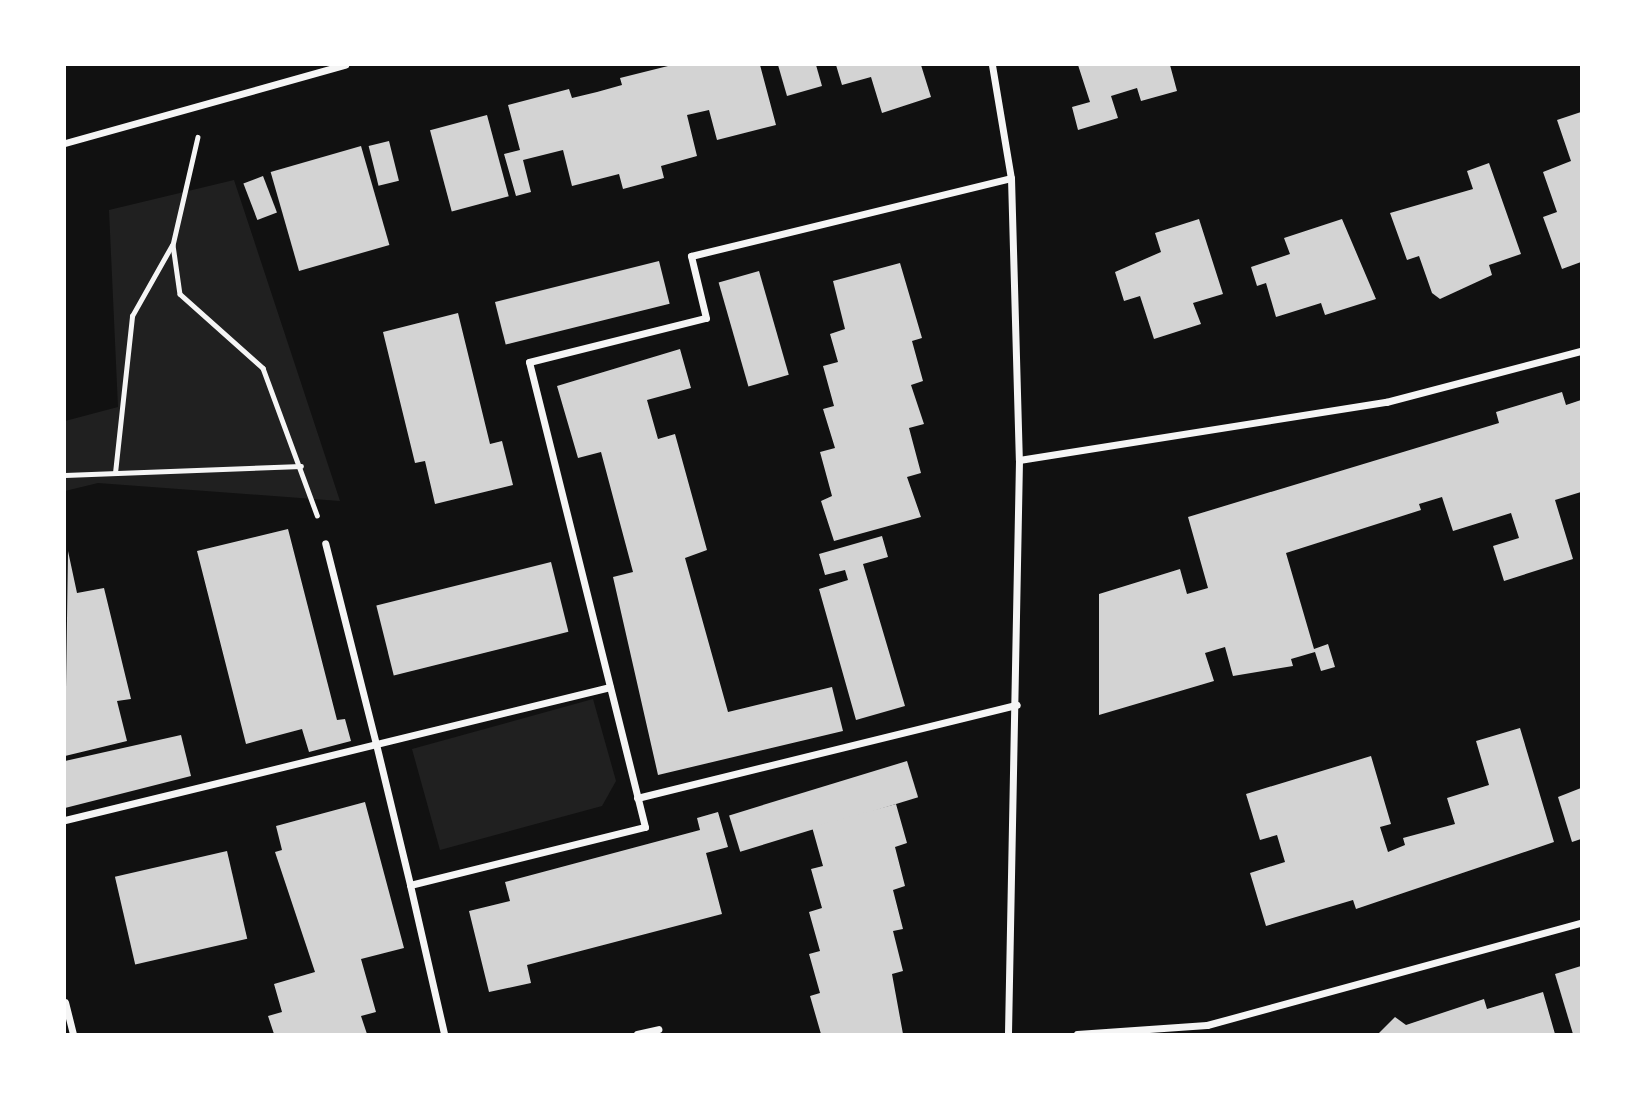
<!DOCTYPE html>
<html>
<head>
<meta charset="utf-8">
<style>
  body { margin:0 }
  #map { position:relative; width:1646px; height:1099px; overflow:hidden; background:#111; font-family:Signika,sans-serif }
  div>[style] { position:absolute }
  .green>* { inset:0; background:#202020 }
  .building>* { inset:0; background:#d3d3d3; transform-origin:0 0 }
  .path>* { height:4.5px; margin:-2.25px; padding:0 2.25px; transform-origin:2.25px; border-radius:2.25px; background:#f5f5f5 }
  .minor>* { height:7px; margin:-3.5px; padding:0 3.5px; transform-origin:3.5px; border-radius:3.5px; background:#f5f5f5 }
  span { translate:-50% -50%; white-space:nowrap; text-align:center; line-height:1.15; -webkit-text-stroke:7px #fff; paint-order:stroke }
  .frame { position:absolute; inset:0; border:66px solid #fff; pointer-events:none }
</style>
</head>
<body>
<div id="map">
  <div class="green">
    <i style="clip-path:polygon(234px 180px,340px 501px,98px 483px,65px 491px,65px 421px,118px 407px,109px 210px)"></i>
    <i style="clip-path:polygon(593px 699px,616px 781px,602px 806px,440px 850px,412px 749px)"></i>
  </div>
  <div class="building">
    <i style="clip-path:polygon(672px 65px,760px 65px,776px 125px,717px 140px,709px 110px,687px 115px,697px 156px,661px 166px,664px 178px,623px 189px,619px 174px,572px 186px,563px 150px,523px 160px,531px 192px,516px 196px,504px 154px,520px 150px,508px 105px,569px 89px,572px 98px,597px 92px,622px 85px,620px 78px)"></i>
    <i style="clip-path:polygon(778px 65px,816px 65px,822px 86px,787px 96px)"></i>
    <i style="clip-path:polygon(836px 65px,921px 65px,931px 97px,882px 113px,871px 77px,842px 85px)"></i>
    <i style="clip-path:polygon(1078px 65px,1170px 65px,1177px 91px,1141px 101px,1137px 88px,1111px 96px,1118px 118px,1078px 130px,1072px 107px,1090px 102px)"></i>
    <i style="clip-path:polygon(1581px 112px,1581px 262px,1562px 269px,1543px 217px,1557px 212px,1543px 172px,1571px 161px,1557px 120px)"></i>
    <i style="left:487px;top:115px;width:84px;height:59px;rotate:75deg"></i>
    <i style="left:389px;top:141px;width:41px;height:21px;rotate:76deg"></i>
    <i style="left:361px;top:146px;width:103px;height:94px;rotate:74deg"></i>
    <i style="clip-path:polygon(1489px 163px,1521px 254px,1489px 265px,1492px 275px,1440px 299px,1432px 293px,1419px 256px,1407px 260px,1390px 213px,1473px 189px,1467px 171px)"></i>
    <i style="left:263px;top:176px;width:39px;height:21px;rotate:69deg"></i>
    <i style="clip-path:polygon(1199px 219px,1223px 294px,1193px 303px,1201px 324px,1154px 339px,1140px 296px,1124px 301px,1115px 272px,1161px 252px,1155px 233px)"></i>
    <i style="clip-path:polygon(1342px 219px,1376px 299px,1325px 315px,1321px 303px,1276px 317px,1266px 283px,1257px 286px,1251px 267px,1290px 254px,1284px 238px)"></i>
    <i style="left:659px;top:261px;width:44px;height:169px;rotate:76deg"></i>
    <i style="clip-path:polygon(900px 263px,922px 338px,912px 341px,923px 381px,911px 385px,924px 424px,909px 428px,921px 473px,907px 477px,921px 517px,834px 541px,821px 501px,832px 496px,820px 452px,835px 448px,823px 409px,834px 406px,823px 366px,838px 362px,830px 334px,845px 329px,833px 281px)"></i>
    <i style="left:759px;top:271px;width:108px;height:42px;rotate:74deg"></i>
    <i style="clip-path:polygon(458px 313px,490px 444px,502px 441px,513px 485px,435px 504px,425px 461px,415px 463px,383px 332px)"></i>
    <i style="clip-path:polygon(680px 349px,691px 388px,647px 400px,658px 439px,675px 434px,707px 550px,685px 558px,728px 712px,832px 687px,843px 731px,658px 775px,613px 577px,633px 572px,601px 452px,578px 458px,557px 386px)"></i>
    <i style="clip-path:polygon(1562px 392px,1566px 405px,1581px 400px,1581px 492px,1555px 500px,1573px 559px,1504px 581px,1493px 546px,1519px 538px,1511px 513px,1453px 531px,1442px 497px,1419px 504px,1421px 510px,1286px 553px,1314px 649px,1328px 644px,1335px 667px,1321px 671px,1315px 652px,1291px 659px,1293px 666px,1233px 676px,1225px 647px,1205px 653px,1214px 681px,1099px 715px,1099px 594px,1180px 569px,1187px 594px,1208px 588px,1188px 517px,1499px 423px,1496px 412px)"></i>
    <i style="clip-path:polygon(288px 529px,337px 720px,345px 719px,351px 741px,309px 752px,302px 729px,246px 744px,197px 551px)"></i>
    <i style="clip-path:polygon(882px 536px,888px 557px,863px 564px,905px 706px,856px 720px,819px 589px,848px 580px,845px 570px,825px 575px,819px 554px)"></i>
    <i style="clip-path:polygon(68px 551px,77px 593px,104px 588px,131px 699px,117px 701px,127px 741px,65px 756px)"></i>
    <i style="left:551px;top:562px;width:72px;height:180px;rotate:76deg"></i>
    <i style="clip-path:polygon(1520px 728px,1554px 842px,1356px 909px,1353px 900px,1266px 926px,1250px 873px,1285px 862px,1277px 835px,1260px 840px,1246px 794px,1371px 756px,1391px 824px,1380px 827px,1388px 852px,1405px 845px,1403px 838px,1455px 824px,1447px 798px,1489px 785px,1476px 741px)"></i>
    <i style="clip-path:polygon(181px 735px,191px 776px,65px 808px,65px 761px)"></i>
    <i style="left:907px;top:761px;width:38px;height:186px;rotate:73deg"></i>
    <i style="clip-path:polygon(1581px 788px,1581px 839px,1572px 842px,1558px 797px)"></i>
    <i style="clip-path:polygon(365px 802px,404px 948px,361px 959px,376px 1012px,361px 1016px,367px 1034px,274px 1034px,268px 1016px,282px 1012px,274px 984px,315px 972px,275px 852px,282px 850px,276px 826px)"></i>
    <i style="clip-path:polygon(896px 804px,907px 843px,895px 847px,905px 886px,893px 890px,903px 929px,893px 931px,903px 971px,892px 974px,903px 1034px,821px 1034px,810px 996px,820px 993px,809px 954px,820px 951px,809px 912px,822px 908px,811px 869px,823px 866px,812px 827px)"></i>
    <i style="clip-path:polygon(718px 812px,728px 847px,706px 853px,722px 914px,527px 965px,531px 983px,489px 992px,469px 911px,510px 901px,505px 882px,700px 830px,697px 818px)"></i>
    <i style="left:227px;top:851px;width:90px;height:115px;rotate:77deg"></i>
    <i style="clip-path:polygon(1581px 966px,1581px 1034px,1573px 1034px,1555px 974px)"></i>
    <i style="clip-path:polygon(1543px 992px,1555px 1034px,1378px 1034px,1395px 1017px,1406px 1025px,1484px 999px,1487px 1009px)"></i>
  </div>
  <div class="path">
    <i style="left:198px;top:137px;width:111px;rotate:103deg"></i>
    <i style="left:173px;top:245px;width:49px;rotate:81.9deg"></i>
    <i style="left:180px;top:294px;width:111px;rotate:41.7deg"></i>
    <i style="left:263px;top:368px;width:157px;rotate:69.8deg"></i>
    <i style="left:115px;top:473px;width:158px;rotate:-83.8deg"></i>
    <i style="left:132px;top:316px;width:81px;rotate:-60.6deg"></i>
    <i style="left:65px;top:475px;width:236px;rotate:-2.2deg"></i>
  </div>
  <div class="minor">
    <i style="left:992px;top:65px;width:115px;rotate:80.5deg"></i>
    <i style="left:1011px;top:178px;width:282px;rotate:88.4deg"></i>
    <i style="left:1019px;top:460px;width:574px;rotate:91.1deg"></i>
    <i style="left:65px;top:143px;width:291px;rotate:-15.6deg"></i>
    <i style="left:1019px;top:460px;width:372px;rotate:-9deg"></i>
    <i style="left:1386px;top:402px;width:202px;rotate:-14.7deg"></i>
    <i style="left:610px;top:687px;width:241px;rotate:166.3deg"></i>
    <i style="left:376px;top:744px;width:145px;rotate:76.4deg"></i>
    <i style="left:410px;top:885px;width:242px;rotate:-13.9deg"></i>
    <i style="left:645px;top:827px;width:479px;rotate:-104deg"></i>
    <i style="left:529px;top:362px;width:182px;rotate:-14deg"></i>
    <i style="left:706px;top:318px;width:64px;rotate:-103.6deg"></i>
    <i style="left:691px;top:256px;width:329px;rotate:-13.7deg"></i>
    <i style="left:637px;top:798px;width:391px;rotate:-13.8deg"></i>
    <i style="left:65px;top:820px;width:320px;rotate:-13.7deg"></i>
    <i style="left:376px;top:744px;width:207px;rotate:-104.2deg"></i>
    <i style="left:410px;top:885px;width:153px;rotate:77.1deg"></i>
    <i style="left:65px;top:1002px;width:33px;rotate:76deg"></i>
    <i style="left:637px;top:1034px;width:22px;rotate:-13deg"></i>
    <i style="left:1077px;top:1034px;width:130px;rotate:-4deg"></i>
    <i style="left:1207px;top:1025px;width:388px;rotate:-15.3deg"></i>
  </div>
  <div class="frame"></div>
</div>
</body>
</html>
